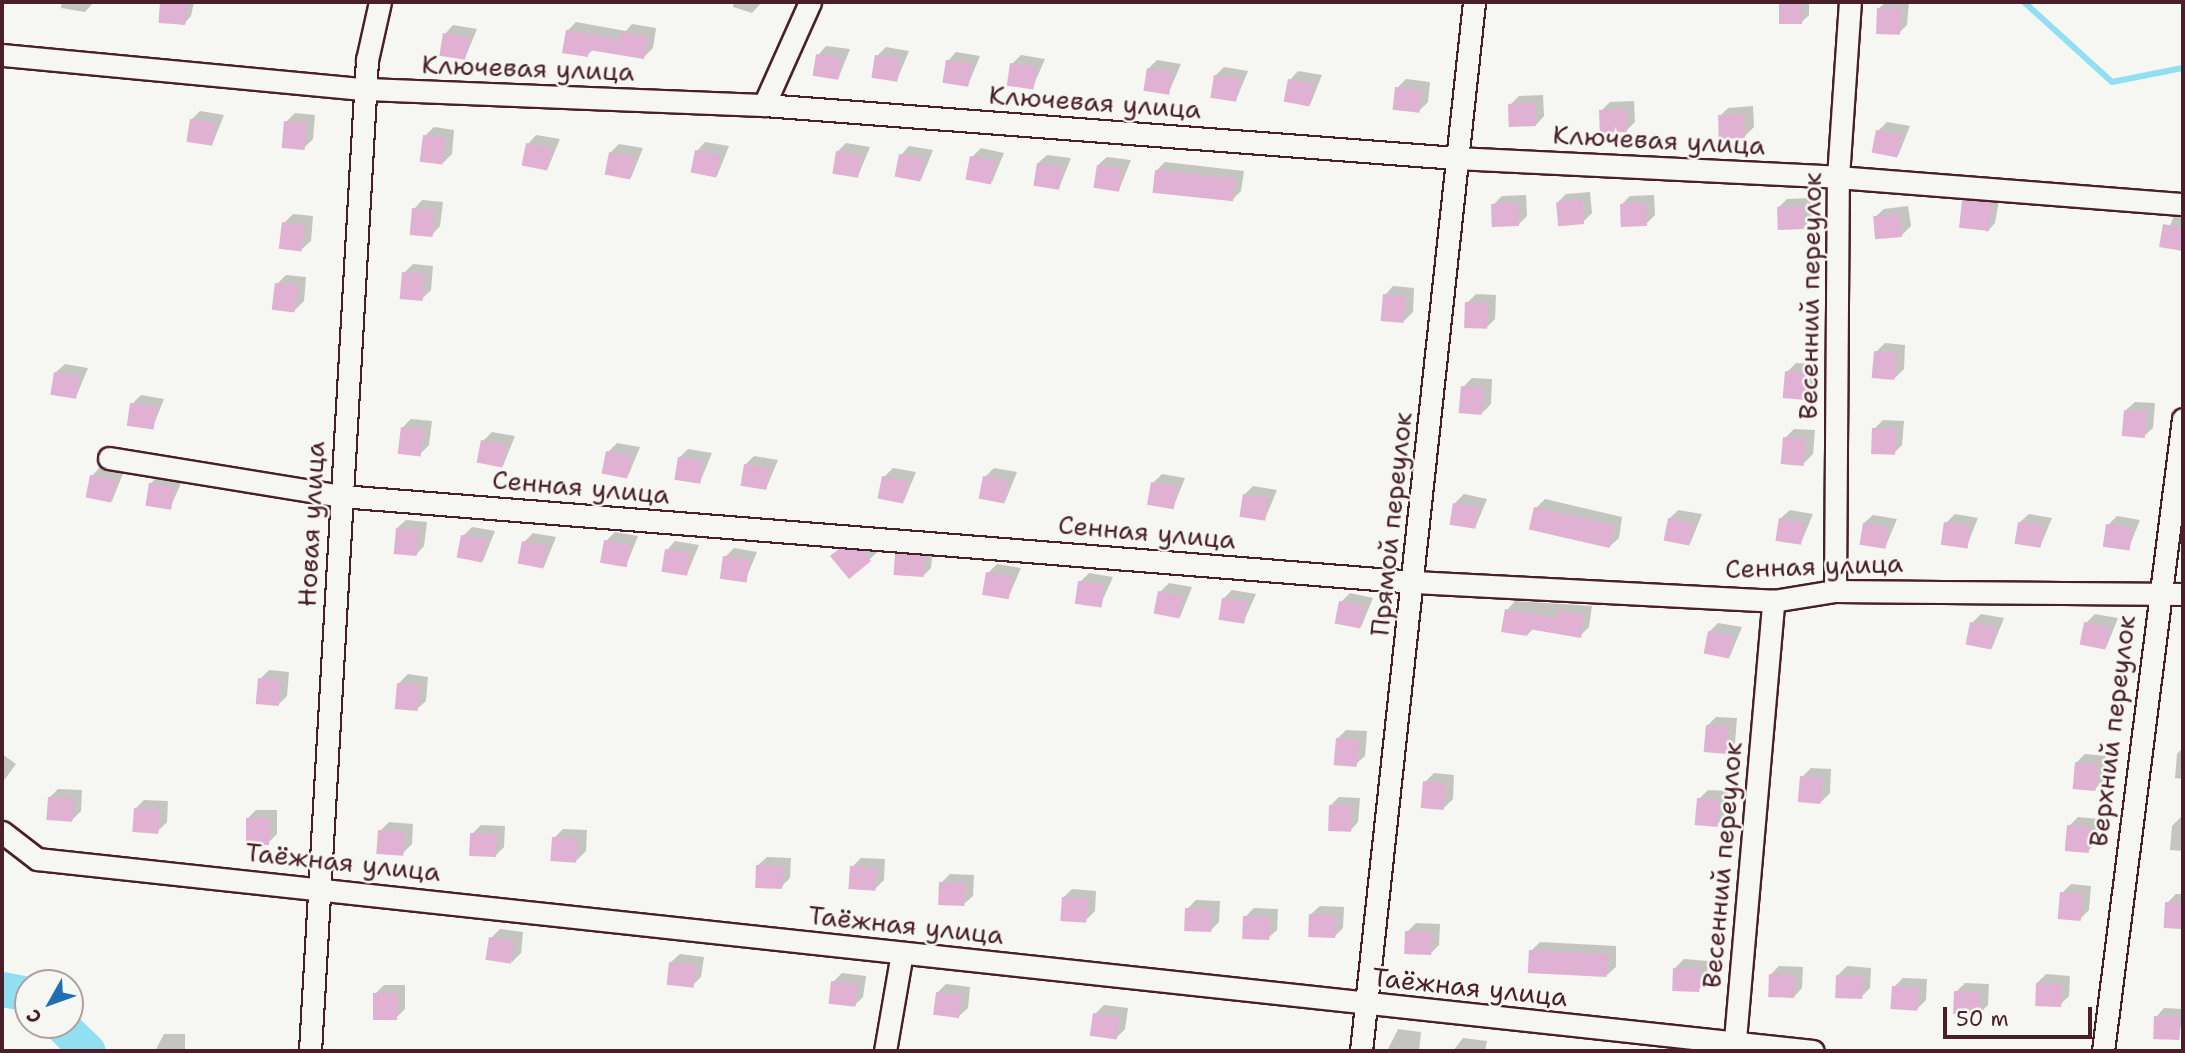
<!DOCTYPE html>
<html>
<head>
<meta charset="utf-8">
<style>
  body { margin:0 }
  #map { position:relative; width:2185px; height:1053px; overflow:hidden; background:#f6f6f2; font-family:"Shantell Sans",sans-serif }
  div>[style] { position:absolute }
  .shadow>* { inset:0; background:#0003 }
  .stream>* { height:6px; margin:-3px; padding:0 3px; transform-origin:3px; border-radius:3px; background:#92dff2 }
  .river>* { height:35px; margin:-17.5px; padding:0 17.5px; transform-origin:17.5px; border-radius:17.5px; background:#92dff2 }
  .building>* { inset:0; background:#e0b1d3; transform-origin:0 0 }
  .roads { filter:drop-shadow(2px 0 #4a1f2b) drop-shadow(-2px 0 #4a1f2b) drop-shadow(0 2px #4a1f2b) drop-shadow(0 -2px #4a1f2b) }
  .minor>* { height:21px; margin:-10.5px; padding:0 10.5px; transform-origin:10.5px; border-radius:10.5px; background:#f6f6f2 }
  span { translate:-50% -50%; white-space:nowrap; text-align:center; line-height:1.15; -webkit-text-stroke:5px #f6f6f2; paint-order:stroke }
  .street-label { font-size:26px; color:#4a1f2b }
  .frame { position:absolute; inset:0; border:4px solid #4a1f2b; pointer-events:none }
  .north { position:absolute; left:14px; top:969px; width:70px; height:70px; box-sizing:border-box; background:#f6f6f2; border:2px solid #b1a0a2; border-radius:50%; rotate:230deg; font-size:19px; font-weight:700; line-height:28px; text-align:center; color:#4a1f2b }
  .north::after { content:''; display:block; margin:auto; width:24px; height:32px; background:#1f6fb2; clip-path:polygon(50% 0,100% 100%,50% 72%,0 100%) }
  .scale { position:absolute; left:1943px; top:1007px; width:149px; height:32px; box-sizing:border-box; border:4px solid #4a1f2b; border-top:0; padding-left:9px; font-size:21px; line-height:24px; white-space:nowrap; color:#4a1f2b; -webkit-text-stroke:5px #f6f6f2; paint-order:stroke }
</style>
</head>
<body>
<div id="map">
  <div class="shadow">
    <i style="clip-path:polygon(62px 2px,94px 2px,85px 12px,61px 8px)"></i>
    <i style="clip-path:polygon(162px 2px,194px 2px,191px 16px,183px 25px,159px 21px)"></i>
    <i style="clip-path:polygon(734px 2px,762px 2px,752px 13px,733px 7px)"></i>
    <i style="clip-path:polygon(1780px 2px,1809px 2px,1809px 15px,1800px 24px,1779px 22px)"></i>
    <i style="clip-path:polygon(1886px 2px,1909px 2px,1907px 25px,1898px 34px,1879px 8px)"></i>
    <i style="clip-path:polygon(576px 22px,626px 31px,632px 24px,656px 28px,653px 48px,644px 57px,594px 49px,587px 55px,567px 31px)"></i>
    <i style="clip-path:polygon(453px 25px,477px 29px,465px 58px,445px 34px)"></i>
    <i style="clip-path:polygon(826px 46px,850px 49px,838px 79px,818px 55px)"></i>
    <i style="clip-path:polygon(886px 47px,909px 51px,897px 80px,877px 56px)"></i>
    <i style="clip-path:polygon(956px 52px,980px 56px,968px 85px,948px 61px)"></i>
    <i style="clip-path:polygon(1021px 55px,1045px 59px,1032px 89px,1012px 64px)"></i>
    <i style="clip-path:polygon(1157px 60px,1181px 64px,1168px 94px,1148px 69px)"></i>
    <i style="clip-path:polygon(1224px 67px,1248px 71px,1236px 100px,1216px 75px)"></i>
    <i style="clip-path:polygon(1298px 71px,1322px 75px,1310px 105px,1290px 80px)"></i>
    <i style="clip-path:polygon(1406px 79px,1430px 82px,1428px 102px,1419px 111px,1397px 88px)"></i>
    <i style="clip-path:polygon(1543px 95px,1544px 116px,1536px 125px,1510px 105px,1519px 96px)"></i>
    <i style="clip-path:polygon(1634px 101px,1635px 122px,1626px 131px,1601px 111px,1610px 102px)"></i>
    <i style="clip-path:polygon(1753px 106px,1754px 127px,1745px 136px,1719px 117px,1728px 108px)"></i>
    <i style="clip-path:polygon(200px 111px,224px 115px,212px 145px,191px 120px)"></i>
    <i style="clip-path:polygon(295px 113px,315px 115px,313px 139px,304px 148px,286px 122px)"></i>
    <i style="clip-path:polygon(1887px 122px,1910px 126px,1898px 156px,1878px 131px)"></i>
    <i style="clip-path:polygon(434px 127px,454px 130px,452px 154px,443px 163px,425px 136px)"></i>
    <i style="clip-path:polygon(536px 135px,560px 139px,548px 168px,528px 144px)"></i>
    <i style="clip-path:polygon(705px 142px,729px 146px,717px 176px,697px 151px)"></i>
    <i style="clip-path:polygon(846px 143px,870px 147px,858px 176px,837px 152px)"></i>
    <i style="clip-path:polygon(619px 144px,643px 148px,631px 178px,610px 153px)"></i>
    <i style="clip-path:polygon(909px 146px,933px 150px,921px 180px,901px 155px)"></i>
    <i style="clip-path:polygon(981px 148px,1004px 153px,992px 182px,972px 157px)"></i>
    <i style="clip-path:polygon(1047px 155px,1071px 158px,1059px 188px,1038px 163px)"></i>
    <i style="clip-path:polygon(1107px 157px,1131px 160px,1119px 190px,1098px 165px)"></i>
    <i style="clip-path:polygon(1165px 162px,1244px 171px,1241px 191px,1232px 200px,1156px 171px)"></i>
    <i style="clip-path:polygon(1590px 192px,1592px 213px,1583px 222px,1558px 202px,1566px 194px)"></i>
    <i style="clip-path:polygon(1972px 192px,2000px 194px,1995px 223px,1987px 232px,1963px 201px)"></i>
    <i style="clip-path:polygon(1526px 195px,1527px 216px,1518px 225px,1493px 205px,1502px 196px)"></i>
    <i style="clip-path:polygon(1654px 195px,1655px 215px,1646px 224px,1621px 205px,1630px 196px)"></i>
    <i style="clip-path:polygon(1811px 198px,1812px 218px,1804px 227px,1778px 208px,1787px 199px)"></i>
    <i style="clip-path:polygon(422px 200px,443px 202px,440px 226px,432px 235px,414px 209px)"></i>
    <i style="clip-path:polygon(1908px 206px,1911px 226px,1902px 235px,1875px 217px,1884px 209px)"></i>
    <i style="clip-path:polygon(293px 214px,313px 216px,311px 241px,302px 249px,284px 223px)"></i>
    <i style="clip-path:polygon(2174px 216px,2183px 218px,2183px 249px,2161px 246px)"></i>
    <i style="clip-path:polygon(413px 264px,433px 266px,431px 290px,422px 299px,404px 273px)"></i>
    <i style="clip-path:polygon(286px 275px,306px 277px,304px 301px,295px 310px,277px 284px)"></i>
    <i style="clip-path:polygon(1393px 286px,1414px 288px,1413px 312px,1404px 321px,1385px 295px)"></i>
    <i style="clip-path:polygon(1476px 294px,1496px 295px,1495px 319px,1486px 328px,1467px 303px)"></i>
    <i style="clip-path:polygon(1885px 343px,1905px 345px,1904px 369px,1895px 378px,1876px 352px)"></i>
    <i style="clip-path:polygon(1796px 363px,1816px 364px,1815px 389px,1806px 397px,1787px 372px)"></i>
    <i style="clip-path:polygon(65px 364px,88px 368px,76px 397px,56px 372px)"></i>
    <i style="clip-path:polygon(1472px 378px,1492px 379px,1491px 404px,1482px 413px,1463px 387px)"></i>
    <i style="clip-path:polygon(141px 395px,164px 399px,152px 429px,132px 404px)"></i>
    <i style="clip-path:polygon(2135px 402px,2155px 403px,2153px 428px,2144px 436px,2126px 410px)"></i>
    <i style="clip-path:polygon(411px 419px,432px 421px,429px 445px,420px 454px,402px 428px)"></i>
    <i style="clip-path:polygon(1883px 420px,1904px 421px,1902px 445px,1893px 454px,1874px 429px)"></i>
    <i style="clip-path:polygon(1794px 429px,1815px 430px,1813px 454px,1804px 463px,1785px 438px)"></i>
    <i style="clip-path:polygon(492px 432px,515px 436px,503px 466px,483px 441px)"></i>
    <i style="clip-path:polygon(617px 443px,640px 447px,628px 476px,608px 452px)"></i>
    <i style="clip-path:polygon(688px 449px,712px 453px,700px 482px,679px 458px)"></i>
    <i style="clip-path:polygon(754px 456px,778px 460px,766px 489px,745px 465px)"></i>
    <i style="clip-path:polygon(100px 467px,124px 471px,112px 501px,92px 476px)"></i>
    <i style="clip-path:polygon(893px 468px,916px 472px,904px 501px,884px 477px)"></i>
    <i style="clip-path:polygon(994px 468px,1017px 472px,1005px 502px,985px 477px)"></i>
    <i style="clip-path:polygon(1162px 474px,1185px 478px,1173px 508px,1153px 483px)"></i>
    <i style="clip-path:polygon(159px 475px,183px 479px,170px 508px,150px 484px)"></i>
    <i style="clip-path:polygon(1253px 486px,1277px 490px,1265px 519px,1244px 495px)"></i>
    <i style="clip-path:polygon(1464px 494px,1487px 499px,1475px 528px,1455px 503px)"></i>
    <i style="clip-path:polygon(1545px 499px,1622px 517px,1619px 538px,1610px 546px,1536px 508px)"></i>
    <i style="clip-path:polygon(1678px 510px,1702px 514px,1690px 544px,1669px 519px)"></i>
    <i style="clip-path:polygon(1790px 510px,1813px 514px,1801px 543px,1781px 518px)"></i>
    <i style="clip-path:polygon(1955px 514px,1978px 518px,1966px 548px,1946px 523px)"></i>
    <i style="clip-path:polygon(2029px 514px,2052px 518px,2040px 547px,2020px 522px)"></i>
    <i style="clip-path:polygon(1873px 515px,1897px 519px,1885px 548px,1864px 523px)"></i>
    <i style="clip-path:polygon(2117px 516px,2140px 520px,2128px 550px,2108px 525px)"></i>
    <i style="clip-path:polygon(406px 520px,427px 522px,424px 546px,416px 555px,397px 528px)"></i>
    <i style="clip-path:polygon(472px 527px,495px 531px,483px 561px,463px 536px)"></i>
    <i style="clip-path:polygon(615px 532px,638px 536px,626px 566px,606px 541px)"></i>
    <i style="clip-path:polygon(533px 533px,556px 537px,544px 567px,524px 542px)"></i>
    <i style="clip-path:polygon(675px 541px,699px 545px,687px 574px,667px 550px)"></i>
    <i style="clip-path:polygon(849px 541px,872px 543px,879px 551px,849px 577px,832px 557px)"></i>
    <i style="clip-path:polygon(906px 545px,933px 548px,931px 568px,922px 577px,897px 554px)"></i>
    <i style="clip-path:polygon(734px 548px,757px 552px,745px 581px,725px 557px)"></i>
    <i style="clip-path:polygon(997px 564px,1021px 568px,1008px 598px,988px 573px)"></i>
    <i style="clip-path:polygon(1089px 573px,1113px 577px,1100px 606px,1080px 582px)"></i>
    <i style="clip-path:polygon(1169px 583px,1192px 587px,1180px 617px,1160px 592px)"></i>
    <i style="clip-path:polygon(1232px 590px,1256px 594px,1243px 623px,1223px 599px)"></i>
    <i style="clip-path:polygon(1350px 593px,1373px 598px,1361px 627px,1341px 602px)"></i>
    <i style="clip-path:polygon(1515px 601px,1592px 606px,1589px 627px,1580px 636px,1534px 628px,1527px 635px,1507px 610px)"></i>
    <i style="clip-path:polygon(1981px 614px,2004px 618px,1992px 648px,1972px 623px)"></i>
    <i style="clip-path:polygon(2095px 614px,2118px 618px,2106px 648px,2086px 623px)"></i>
    <i style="clip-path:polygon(1718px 623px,1742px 627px,1730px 656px,1709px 632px)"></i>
    <i style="clip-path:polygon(269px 670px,289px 672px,287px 696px,278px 705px,260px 679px)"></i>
    <i style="clip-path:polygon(408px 674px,428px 677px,426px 701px,417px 709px,399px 683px)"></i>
    <i style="clip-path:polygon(1716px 717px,1737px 718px,1735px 743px,1726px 752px,1707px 726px)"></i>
    <i style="clip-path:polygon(1346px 730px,1367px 731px,1365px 756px,1356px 764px,1337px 739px)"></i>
    <i style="clip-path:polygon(2183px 748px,2183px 779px,2175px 778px,2177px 754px)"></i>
    <i style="clip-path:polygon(2px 754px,16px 764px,2px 783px)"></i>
    <i style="clip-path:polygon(2085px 754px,2106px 756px,2104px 780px,2095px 789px,2076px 763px)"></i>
    <i style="clip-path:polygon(1811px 768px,1831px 769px,1830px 793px,1821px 802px,1802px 777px)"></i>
    <i style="clip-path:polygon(1434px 773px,1454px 775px,1453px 799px,1444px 808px,1425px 782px)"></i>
    <i style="clip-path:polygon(58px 789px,82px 790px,81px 811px,72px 820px,49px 798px)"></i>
    <i style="clip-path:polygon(1708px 790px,1728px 791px,1727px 815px,1718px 824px,1699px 799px)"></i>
    <i style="clip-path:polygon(1339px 797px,1360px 798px,1358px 822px,1350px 831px,1330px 806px)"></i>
    <i style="clip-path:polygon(144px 800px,168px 801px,167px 822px,158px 831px,135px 809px)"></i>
    <i style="clip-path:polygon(256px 810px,277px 810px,277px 834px,269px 842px,247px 819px)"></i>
    <i style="clip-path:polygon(2078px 817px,2099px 819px,2097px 842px,2088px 851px,2069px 826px)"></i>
    <i style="clip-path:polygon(2181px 817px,2183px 851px,2170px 850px,2172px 826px)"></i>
    <i style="clip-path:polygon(389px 822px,413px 824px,412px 844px,403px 853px,380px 831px)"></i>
    <i style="clip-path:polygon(481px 825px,505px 826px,504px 847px,495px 856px,472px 834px)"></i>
    <i style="clip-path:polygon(563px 829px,587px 830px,586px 851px,577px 860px,554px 838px)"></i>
    <i style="clip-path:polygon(767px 857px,791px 858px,790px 878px,781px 887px,758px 865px)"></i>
    <i style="clip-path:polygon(861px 858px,885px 859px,884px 880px,875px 889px,852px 867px)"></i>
    <i style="clip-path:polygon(950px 874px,974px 875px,973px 896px,964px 904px,941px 883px)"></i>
    <i style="clip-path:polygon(2071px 884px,2091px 886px,2089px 910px,2080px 919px,2062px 893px)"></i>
    <i style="clip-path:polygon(1072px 889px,1096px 891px,1095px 911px,1086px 920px,1063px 898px)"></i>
    <i style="clip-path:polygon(2176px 894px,2183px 894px,2183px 928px,2165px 927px,2167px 903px)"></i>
    <i style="clip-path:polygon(1196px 900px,1220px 901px,1219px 922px,1210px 931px,1187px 909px)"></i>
    <i style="clip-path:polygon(1320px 906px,1344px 907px,1343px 928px,1334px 937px,1311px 914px)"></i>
    <i style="clip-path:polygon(1254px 908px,1278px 909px,1277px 930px,1268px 938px,1245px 917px)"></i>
    <i style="clip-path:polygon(1416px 923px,1440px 924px,1439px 945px,1430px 954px,1407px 932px)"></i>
    <i style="clip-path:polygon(500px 929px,523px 932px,521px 953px,512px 962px,491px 938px)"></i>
    <i style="clip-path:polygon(1540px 942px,1616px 946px,1616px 967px,1607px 975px,1531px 951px)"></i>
    <i style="clip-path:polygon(680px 954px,704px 957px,701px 977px,692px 986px,671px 962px)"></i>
    <i style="clip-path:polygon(1684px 959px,1708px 961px,1707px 981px,1698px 990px,1675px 968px)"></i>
    <i style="clip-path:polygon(1779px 966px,1803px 967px,1802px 988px,1794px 997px,1771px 974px)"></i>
    <i style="clip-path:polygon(1847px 966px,1871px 968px,1870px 988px,1861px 997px,1838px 975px)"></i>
    <i style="clip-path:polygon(842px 973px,866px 976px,863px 997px,854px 1006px,833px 982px)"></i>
    <i style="clip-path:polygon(2046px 974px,2070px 976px,2069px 996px,2060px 1005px,2037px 983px)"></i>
    <i style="clip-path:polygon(1903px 978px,1927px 979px,1926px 1000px,1917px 1009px,1894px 987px)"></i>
    <i style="clip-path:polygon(1965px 983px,1989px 984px,1988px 1005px,1979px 1014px,1956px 992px)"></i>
    <i style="clip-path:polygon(946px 984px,970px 987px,968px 1008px,959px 1016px,937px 993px)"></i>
    <i style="clip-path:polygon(384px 985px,405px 985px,405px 1009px,396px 1018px,375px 994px)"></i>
    <i style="clip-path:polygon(1104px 1005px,1128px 1008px,1125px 1029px,1116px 1038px,1095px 1014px)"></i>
    <i style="clip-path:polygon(2164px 1008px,2183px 1009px,2179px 1039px,2156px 1017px)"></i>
    <i style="clip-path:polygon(1398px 1029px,1421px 1032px,1419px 1051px,1387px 1051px)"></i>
    <i style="clip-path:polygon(164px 1034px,185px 1034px,185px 1051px,155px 1051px)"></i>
    <i style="clip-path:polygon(1463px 1038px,1487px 1041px,1485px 1051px,1453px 1051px)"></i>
  </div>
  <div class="stream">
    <i style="left:2024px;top:2px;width:119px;rotate:42.3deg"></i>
    <i style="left:2112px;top:82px;width:72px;rotate:-11.2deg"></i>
  </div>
  <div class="river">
    <i style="left:2px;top:989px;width:26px;rotate:11deg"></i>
    <i style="left:61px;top:1025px;width:37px;rotate:44deg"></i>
  </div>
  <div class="building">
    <i style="left:160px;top:2px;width:27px;height:21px;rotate:4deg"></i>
    <i style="left:1779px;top:2px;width:23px;height:22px"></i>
    <i style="left:1877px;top:8px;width:24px;height:26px;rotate:2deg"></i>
    <i style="clip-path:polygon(566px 30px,621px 40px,622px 32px,648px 36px,644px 59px,589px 50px,588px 57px,562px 53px)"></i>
    <i style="left:443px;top:33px;width:26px;height:23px;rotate:9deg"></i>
    <i style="left:816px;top:54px;width:26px;height:22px;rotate:9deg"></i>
    <i style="left:875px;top:55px;width:26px;height:23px;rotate:9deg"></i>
    <i style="left:946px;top:60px;width:26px;height:23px;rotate:9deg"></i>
    <i style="left:1010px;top:63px;width:27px;height:23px;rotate:8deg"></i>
    <i style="left:1147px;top:68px;width:26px;height:23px;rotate:9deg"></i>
    <i style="left:1214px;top:75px;width:26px;height:23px;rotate:9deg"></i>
    <i style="left:1288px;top:79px;width:26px;height:23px;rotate:11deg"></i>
    <i style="left:1395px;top:87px;width:27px;height:23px;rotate:6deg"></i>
    <i style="left:1535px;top:103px;width:23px;height:27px;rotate:88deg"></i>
    <i style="left:1626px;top:109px;width:23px;height:27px;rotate:88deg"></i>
    <i style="left:1744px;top:114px;width:24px;height:26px;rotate:88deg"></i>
    <i style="left:190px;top:119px;width:26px;height:23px;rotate:9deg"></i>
    <i style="left:284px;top:121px;width:23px;height:27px;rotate:5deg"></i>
    <i style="left:1876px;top:130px;width:26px;height:23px;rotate:11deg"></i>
    <i style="left:423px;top:135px;width:23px;height:27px;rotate:7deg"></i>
    <i style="left:526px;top:143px;width:26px;height:23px;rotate:11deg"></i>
    <i style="left:695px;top:150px;width:26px;height:23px;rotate:11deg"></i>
    <i style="left:836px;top:151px;width:26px;height:23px;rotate:9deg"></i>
    <i style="left:609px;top:152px;width:26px;height:23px;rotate:11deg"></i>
    <i style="left:899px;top:154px;width:26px;height:23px;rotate:11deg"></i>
    <i style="left:970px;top:156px;width:26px;height:24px;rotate:11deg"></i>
    <i style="left:1037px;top:163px;width:26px;height:23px;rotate:9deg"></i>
    <i style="left:1097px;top:165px;width:26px;height:23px;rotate:9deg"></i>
    <i style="left:1155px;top:170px;width:81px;height:23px;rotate:6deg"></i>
    <i style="left:1582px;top:200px;width:24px;height:26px;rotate:85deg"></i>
    <i style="left:1962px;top:200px;width:30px;height:28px;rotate:6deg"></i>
    <i style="left:1518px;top:203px;width:23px;height:27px;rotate:88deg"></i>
    <i style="left:1646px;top:203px;width:23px;height:26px;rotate:88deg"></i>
    <i style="left:1803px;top:206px;width:23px;height:26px;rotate:88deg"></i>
    <i style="left:412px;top:208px;width:23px;height:27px;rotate:5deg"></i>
    <i style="left:1900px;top:214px;width:23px;height:27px;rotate:85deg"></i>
    <i style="left:282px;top:222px;width:23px;height:27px;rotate:7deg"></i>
    <i style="clip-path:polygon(2163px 224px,2183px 228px,2183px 251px,2159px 247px)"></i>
    <i style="left:402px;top:272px;width:23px;height:27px;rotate:5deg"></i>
    <i style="left:275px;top:283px;width:23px;height:27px;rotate:7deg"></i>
    <i style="left:1383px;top:294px;width:23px;height:27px;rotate:5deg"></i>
    <i style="left:1465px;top:302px;width:23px;height:26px;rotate:2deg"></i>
    <i style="left:1874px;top:351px;width:23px;height:27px;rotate:5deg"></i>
    <i style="left:1785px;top:371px;width:23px;height:27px;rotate:5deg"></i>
    <i style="left:54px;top:372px;width:26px;height:23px;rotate:9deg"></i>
    <i style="left:1461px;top:386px;width:23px;height:27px;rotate:5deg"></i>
    <i style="left:130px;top:403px;width:27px;height:23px;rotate:8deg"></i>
    <i style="left:2124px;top:410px;width:23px;height:26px;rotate:5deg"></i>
    <i style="left:401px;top:427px;width:23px;height:27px;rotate:7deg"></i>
    <i style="left:1872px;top:428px;width:24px;height:26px;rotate:2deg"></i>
    <i style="left:1783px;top:437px;width:23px;height:27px;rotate:5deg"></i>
    <i style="left:481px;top:440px;width:26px;height:23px;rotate:11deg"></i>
    <i style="left:606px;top:451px;width:26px;height:23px;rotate:11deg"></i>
    <i style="left:678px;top:457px;width:26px;height:23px;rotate:9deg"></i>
    <i style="left:744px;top:464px;width:26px;height:22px;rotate:9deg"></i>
    <i style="left:90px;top:475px;width:26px;height:23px;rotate:11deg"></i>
    <i style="left:882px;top:476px;width:26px;height:23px;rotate:11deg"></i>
    <i style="left:983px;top:476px;width:26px;height:23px;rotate:11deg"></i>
    <i style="left:1151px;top:482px;width:27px;height:23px;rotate:10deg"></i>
    <i style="left:149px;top:483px;width:26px;height:23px;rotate:9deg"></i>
    <i style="left:1243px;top:494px;width:26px;height:23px;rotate:9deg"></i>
    <i style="left:1453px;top:503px;width:26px;height:22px;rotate:9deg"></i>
    <i style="left:1534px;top:507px;width:83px;height:23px;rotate:13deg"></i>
    <i style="left:1668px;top:518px;width:26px;height:23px;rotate:11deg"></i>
    <i style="left:1779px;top:518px;width:26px;height:23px;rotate:9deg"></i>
    <i style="left:1944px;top:522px;width:27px;height:23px;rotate:8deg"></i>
    <i style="left:2018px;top:522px;width:26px;height:22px;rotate:9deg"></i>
    <i style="left:1863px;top:523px;width:26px;height:22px;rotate:9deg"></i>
    <i style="left:2106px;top:524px;width:27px;height:23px;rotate:8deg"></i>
    <i style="left:396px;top:528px;width:23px;height:26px;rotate:5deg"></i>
    <i style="left:461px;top:535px;width:26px;height:23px;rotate:11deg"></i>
    <i style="left:604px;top:540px;width:27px;height:23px;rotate:10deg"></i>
    <i style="left:522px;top:541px;width:26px;height:23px;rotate:11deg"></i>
    <i style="left:665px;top:549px;width:26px;height:23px;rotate:9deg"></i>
    <i style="clip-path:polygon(839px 549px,863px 551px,871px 561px,849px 579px,830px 556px)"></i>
    <i style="left:895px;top:554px;width:30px;height:21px;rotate:4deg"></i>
    <i style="left:723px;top:556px;width:27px;height:23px;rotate:8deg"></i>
    <i style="left:986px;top:572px;width:27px;height:23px;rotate:10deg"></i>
    <i style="left:1078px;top:581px;width:27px;height:23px;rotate:8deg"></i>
    <i style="left:1158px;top:591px;width:26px;height:23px;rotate:11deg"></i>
    <i style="left:1222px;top:598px;width:26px;height:22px;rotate:9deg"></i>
    <i style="left:1339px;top:601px;width:26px;height:23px;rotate:11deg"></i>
    <i style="clip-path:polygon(1505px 609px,1557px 618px,1558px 610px,1584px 615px,1581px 638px,1529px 629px,1527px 636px,1501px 632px)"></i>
    <i style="left:1970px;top:622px;width:26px;height:23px;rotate:11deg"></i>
    <i style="left:2084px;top:622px;width:26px;height:23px;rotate:11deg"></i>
    <i style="left:1708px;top:631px;width:26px;height:23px;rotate:11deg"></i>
    <i style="left:258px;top:678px;width:23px;height:26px;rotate:5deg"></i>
    <i style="left:397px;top:683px;width:23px;height:26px;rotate:5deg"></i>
    <i style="left:1706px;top:725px;width:23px;height:27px;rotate:5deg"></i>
    <i style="left:1336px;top:738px;width:23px;height:27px;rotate:5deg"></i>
    <i style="left:2075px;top:762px;width:23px;height:27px;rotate:5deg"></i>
    <i style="left:1800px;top:776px;width:23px;height:26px;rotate:5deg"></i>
    <i style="left:1423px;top:781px;width:23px;height:27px;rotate:5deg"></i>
    <i style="left:48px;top:797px;width:26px;height:23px;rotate:4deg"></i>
    <i style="left:1697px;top:798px;width:23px;height:27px;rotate:5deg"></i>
    <i style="left:1329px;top:805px;width:23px;height:26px;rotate:2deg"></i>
    <i style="left:134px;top:808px;width:26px;height:24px;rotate:4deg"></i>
    <i style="left:246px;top:818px;width:23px;height:27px"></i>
    <i style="left:2067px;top:825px;width:24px;height:26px;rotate:5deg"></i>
    <i style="left:378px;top:830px;width:27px;height:24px;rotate:4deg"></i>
    <i style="left:470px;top:833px;width:27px;height:23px;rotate:2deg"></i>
    <i style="left:552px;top:837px;width:26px;height:24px;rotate:4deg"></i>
    <i style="left:756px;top:865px;width:27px;height:23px;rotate:2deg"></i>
    <i style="left:850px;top:866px;width:27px;height:23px;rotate:4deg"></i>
    <i style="left:939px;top:882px;width:26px;height:23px;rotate:2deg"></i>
    <i style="left:2060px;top:892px;width:23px;height:27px;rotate:5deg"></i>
    <i style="left:1062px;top:897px;width:26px;height:24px;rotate:4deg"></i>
    <i style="left:2165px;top:902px;width:18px;height:26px;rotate:3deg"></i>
    <i style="left:1185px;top:908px;width:27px;height:23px;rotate:2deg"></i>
    <i style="left:1309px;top:914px;width:27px;height:23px;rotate:2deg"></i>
    <i style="left:1243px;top:916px;width:27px;height:23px;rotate:2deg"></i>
    <i style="left:1405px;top:931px;width:27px;height:23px;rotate:2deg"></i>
    <i style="left:489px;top:937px;width:26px;height:23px;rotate:9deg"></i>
    <i style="left:1529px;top:950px;width:79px;height:23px;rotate:3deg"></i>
    <i style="left:669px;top:962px;width:27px;height:23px;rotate:6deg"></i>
    <i style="left:1673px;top:968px;width:27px;height:23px;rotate:2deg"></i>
    <i style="left:1769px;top:974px;width:26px;height:23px;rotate:2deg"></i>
    <i style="left:1836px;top:975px;width:27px;height:23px;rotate:2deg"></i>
    <i style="left:831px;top:981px;width:27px;height:23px;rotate:6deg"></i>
    <i style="left:2036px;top:983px;width:26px;height:23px;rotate:2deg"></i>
    <i style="left:1892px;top:986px;width:27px;height:23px;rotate:4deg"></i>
    <i style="left:1954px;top:991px;width:26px;height:23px;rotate:2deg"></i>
    <i style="left:936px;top:992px;width:26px;height:23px;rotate:7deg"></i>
    <i style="left:373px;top:993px;width:24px;height:27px"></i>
    <i style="left:1093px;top:1013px;width:27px;height:23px;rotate:8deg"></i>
    <i style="left:2154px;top:1016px;width:26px;height:23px;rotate:2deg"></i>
  </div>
  <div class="roads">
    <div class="minor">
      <i style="left:2px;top:55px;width:365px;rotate:5.4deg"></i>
      <i style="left:365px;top:89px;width:399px;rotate:2.3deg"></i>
      <i style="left:764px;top:105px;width:694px;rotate:4.38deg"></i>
      <i style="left:1456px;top:158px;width:382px;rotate:2.8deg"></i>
      <i style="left:1838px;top:177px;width:346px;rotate:4.5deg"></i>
      <i style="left:764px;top:105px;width:113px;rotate:-65.9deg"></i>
      <i style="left:109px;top:458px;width:235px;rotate:9.3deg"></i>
      <i style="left:341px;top:496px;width:1076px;rotate:4.58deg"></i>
      <i style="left:1414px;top:582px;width:360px;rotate:3deg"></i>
      <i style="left:1773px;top:601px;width:63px;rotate:-9.2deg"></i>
      <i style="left:1835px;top:591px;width:348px;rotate:0.5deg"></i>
      <i style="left:1835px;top:591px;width:414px;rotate:-89.6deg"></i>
      <i style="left:1838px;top:177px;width:175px;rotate:-86.1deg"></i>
      <i style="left:2px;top:832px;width:44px;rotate:37.6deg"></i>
      <i style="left:37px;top:859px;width:1786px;rotate:6.17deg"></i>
      <i style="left:310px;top:1051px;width:993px;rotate:-86.71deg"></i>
      <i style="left:367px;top:60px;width:59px;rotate:-77.4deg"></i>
      <i style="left:885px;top:1051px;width:99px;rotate:-80.2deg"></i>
      <i style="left:1361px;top:1051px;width:1055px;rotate:-83.85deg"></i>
      <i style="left:1734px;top:1051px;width:452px;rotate:-85deg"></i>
      <i style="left:2103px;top:1051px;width:637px;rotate:-82.79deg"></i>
    </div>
  </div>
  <div class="street-label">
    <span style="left:528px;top:68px;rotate:2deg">Ключевая улица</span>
    <span style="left:1095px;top:102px;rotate:4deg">Ключевая улица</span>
    <span style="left:1659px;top:140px;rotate:3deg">Ключевая улица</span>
    <span style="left:1810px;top:296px;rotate:-89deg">Весенний переулок</span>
    <span style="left:581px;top:487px;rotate:5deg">Сенная улица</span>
    <span style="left:311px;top:524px;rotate:-87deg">Новая улица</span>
    <span style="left:1391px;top:524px;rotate:-84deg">Прямой переулок</span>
    <span style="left:1147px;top:532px;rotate:5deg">Сенная улица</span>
    <span style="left:1814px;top:566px;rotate:-2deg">Сенная улица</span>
    <span style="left:2112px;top:731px;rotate:-83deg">Верхний переулок</span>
    <span style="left:343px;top:862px;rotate:6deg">Таёжная улица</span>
    <span style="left:1722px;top:865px;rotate:-85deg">Весенний переулок</span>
    <span style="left:906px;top:925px;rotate:6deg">Таёжная улица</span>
    <span style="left:1470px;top:987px;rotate:6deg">Таёжная улица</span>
  </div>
  <div class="frame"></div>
  <div class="north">С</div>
  <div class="scale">50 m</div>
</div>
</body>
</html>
